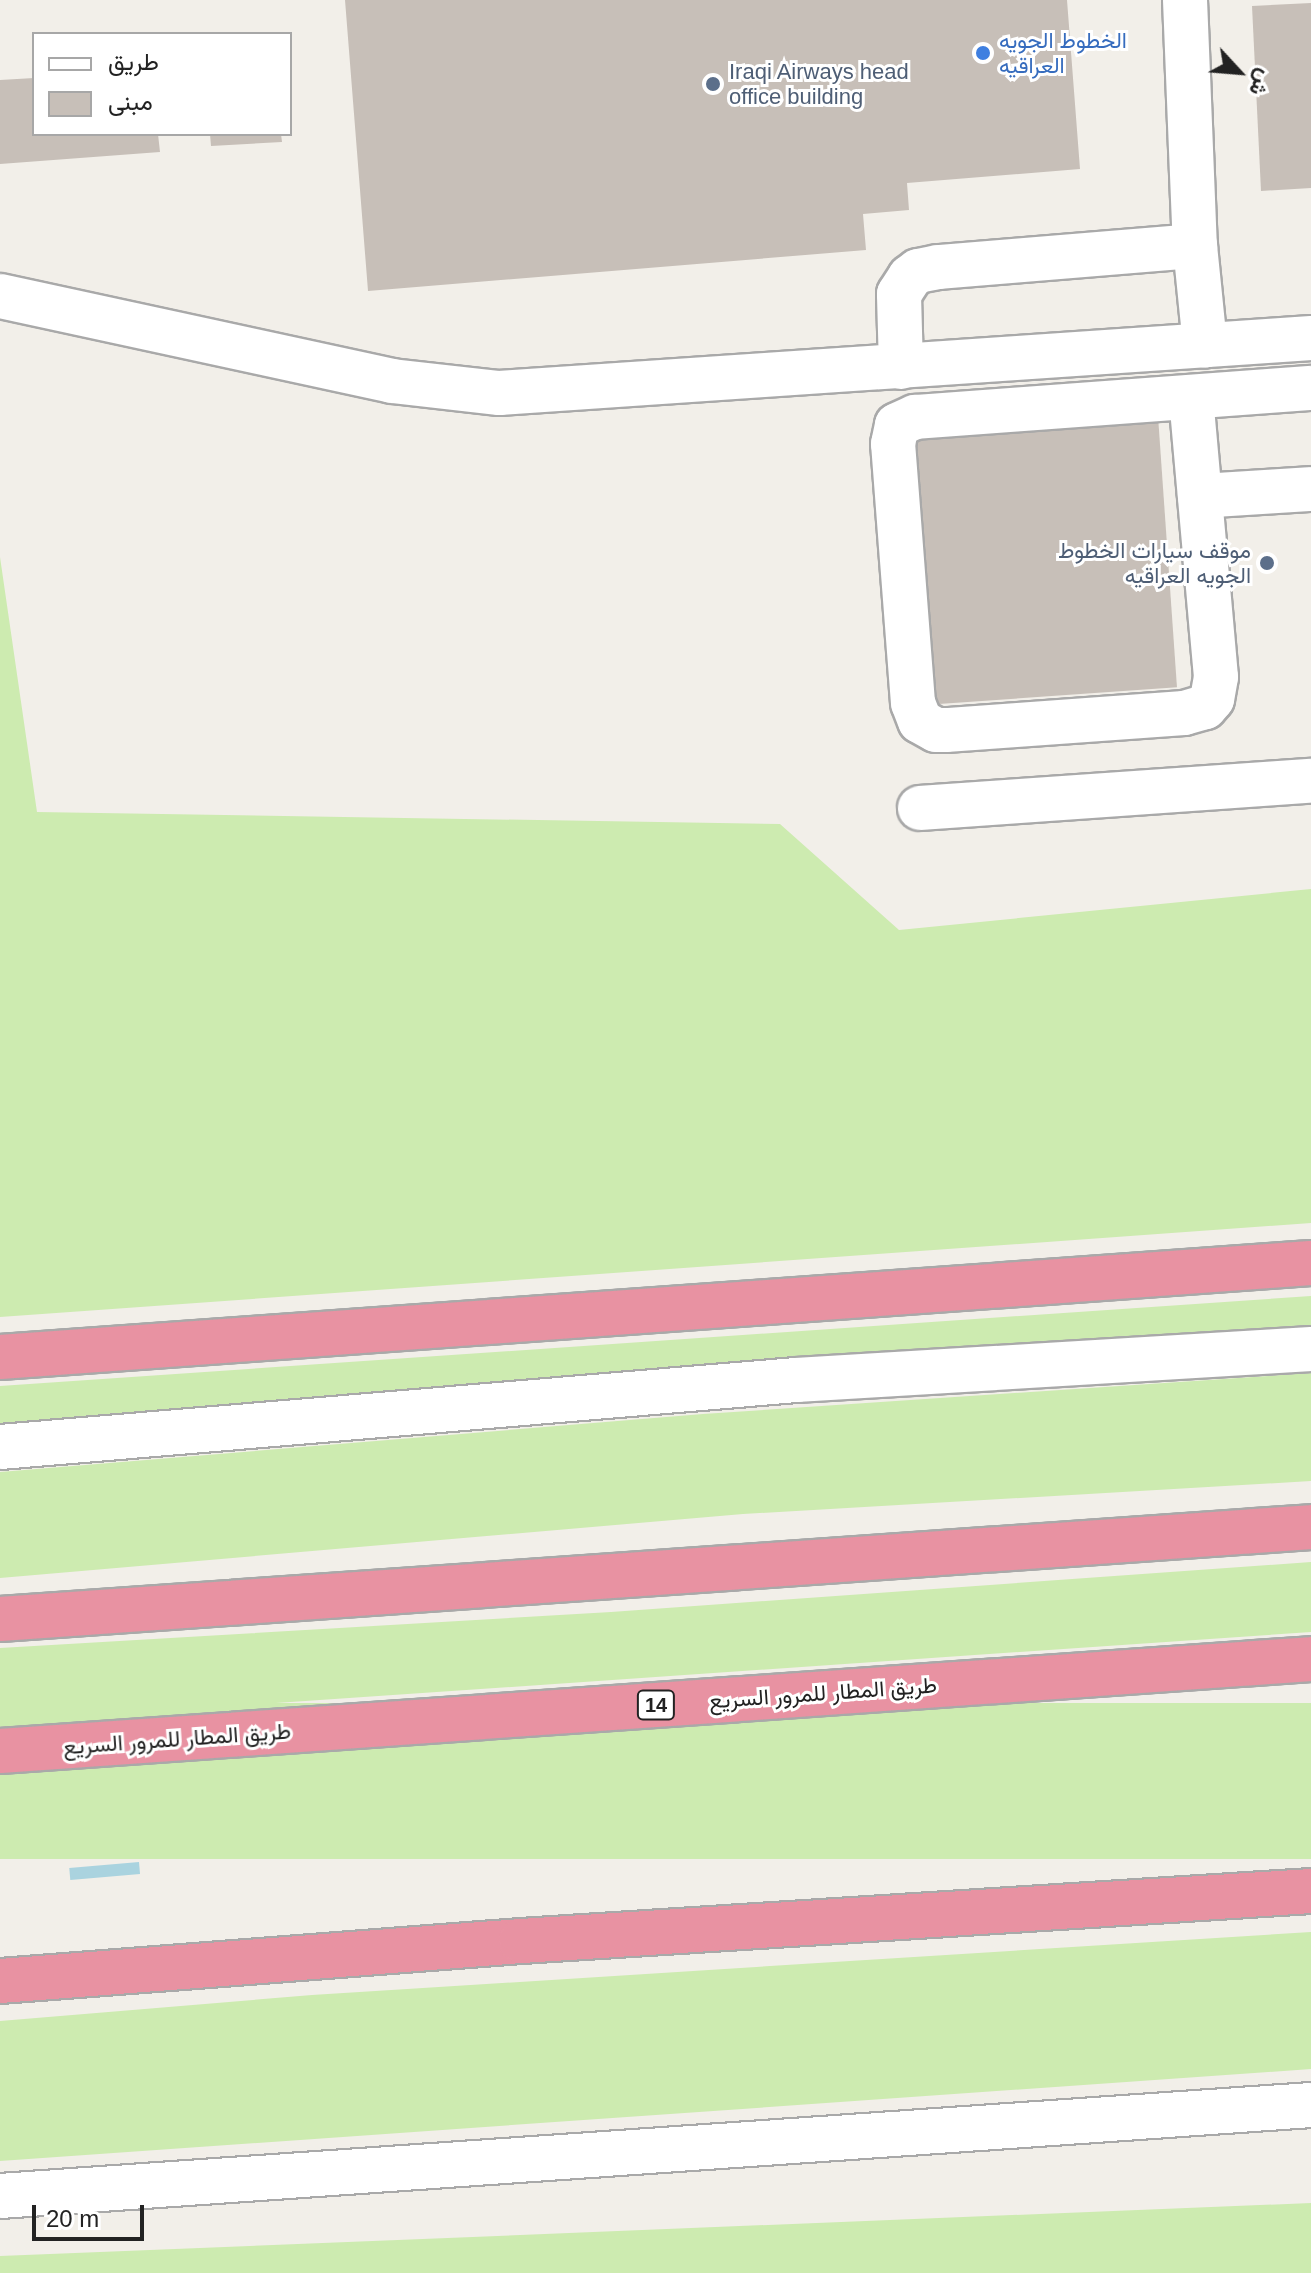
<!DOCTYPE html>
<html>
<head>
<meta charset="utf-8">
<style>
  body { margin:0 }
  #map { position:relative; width:1311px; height:2273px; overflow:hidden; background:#f2efe9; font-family:Helvetica,Vazirmatn,sans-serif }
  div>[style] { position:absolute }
  .grass>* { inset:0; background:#cdebb0; transform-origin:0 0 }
  .water>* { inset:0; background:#aad3df; transform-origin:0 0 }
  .building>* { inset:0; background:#c7bfb8; transform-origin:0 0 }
  .roads { filter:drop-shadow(2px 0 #a9a9a9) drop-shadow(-2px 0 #a9a9a9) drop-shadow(0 2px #a9a9a9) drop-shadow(0 -2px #a9a9a9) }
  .minor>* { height:44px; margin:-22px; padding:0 22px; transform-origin:22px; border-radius:22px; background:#fff }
  .highway>* { height:44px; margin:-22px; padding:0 22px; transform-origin:22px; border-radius:22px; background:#e892a2 }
  .dots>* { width:22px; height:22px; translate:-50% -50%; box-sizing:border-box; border:4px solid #fff; border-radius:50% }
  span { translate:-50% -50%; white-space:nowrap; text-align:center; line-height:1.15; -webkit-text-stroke:6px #fff; paint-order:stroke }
  .shield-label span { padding:2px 6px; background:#fff; border:2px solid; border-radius:6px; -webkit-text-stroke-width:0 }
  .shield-label { font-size:20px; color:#222; font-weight:700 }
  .shop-label { font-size:22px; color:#366cbe }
  .left { translate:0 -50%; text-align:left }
  .service-label { font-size:22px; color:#4e5e75 }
  .right { translate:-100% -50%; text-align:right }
  .street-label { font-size:22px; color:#222 }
  .legend { position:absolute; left:32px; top:32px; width:260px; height:104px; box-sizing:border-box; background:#fff; border:2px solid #a7a7a7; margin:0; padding:10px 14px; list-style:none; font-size:24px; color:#222 }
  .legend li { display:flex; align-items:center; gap:16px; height:40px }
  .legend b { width:40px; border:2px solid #a7a7a7 }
  .north { position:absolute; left:1199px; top:32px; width:80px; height:80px; -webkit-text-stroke:6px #fff; paint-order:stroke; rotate:116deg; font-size:22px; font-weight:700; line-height:32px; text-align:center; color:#222 }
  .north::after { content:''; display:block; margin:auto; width:28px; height:36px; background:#222; clip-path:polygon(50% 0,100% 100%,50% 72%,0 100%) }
  .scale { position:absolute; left:32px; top:2205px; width:112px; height:36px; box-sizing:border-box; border:4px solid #222; border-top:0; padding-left:10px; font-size:24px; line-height:28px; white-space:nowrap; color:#222; -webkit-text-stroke:6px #fff; paint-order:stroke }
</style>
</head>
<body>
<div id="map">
  <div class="grass">
    <i style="clip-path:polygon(0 557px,37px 812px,780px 824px,899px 930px,1311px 889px,1311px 1223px,0 1317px)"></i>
    <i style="clip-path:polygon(1311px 1296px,1311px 1328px,0 1425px,0 1386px)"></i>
    <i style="clip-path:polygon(1311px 1373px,1311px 1481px,743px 1514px,0 1578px,0 1472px,703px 1414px)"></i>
    <i style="clip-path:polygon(1311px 1562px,1311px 1632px,0 1722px,0 1648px,611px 1612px)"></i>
    <i style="left:1311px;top:1703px;width:156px;height:1314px;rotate:90deg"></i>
    <i style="clip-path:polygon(1311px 1932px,1311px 2069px,0 2161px,0 2021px,312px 1995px)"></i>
    <i style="clip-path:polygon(1311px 2203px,1311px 2273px,0 2273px,0 2256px)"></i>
  </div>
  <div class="water">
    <i style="left:139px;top:1862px;width:12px;height:70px;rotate:85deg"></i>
  </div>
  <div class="building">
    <i style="clip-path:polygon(345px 0,1067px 0,1080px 169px,907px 183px,909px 210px,863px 214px,866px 250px,368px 291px)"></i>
    <i style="clip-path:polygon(1311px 3px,1311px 188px,1261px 191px,1252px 6px)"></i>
    <i style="clip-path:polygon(34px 78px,34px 134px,158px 134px,160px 152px,0 164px,0 80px)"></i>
    <i style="clip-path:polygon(210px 134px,281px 134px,282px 142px,211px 146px)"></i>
    <i style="left:1158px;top:416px;width:272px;height:264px;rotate:86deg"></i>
  </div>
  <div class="roads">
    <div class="minor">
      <i style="left:1185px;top:0;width:246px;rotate:87.7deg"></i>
      <i style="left:1195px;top:246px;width:100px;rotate:84.2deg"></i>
      <i style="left:0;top:296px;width:401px;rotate:12.2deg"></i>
      <i style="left:392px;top:381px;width:108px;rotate:6.4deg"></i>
      <i style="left:499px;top:393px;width:814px;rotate:-3.87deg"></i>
      <i style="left:901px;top:367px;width:73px;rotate:-91.6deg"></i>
      <i style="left:899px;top:294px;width:20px;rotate:-57deg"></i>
      <i style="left:910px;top:277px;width:10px;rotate:-37deg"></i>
      <i style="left:918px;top:271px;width:20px;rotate:-11deg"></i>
      <i style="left:938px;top:267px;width:258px;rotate:-4.7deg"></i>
      <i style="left:1191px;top:397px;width:281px;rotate:84.9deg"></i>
      <i style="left:1216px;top:677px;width:22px;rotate:100deg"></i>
      <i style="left:1212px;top:699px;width:11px;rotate:131deg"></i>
      <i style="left:1205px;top:707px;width:22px;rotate:164deg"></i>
      <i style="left:1184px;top:713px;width:239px;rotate:175.9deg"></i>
      <i style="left:946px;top:730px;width:10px;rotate:180deg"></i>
      <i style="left:936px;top:730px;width:18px;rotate:-151deg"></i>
      <i style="left:920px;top:721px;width:19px;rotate:-111deg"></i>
      <i style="left:913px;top:703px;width:260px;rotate:-94.4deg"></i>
      <i style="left:893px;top:444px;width:19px;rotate:-78deg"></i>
      <i style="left:897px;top:425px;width:20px;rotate:-24deg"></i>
      <i style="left:915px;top:417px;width:397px;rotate:-4.2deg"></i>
      <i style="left:1200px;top:496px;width:111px;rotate:-3.6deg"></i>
      <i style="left:920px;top:808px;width:392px;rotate:-4deg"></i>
      <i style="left:0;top:1447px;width:799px;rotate:-4.81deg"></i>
      <i style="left:796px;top:1380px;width:516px;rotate:-3.44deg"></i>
      <i style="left:0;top:2196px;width:1314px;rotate:-3.97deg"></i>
    </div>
    <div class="highway">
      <i style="left:0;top:1357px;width:1314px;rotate:-4.1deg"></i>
      <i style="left:0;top:1619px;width:1314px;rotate:-4.01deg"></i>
      <i style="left:0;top:1751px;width:1314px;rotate:-4.01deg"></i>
      <i style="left:0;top:1981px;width:523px;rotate:-4.39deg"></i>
      <i style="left:521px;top:1941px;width:792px;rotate:-3.62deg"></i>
    </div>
  </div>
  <div class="dots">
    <i style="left:983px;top:53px;background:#3f7fe0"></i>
    <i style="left:713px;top:84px;background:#5c6f8a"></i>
    <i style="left:1267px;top:563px;background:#5c6f8a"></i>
  </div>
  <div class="shield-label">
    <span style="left:656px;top:1705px">14</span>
  </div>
  <div class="shop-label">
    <span class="left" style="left:999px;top:53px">الخطوط الجويه<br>العراقيه</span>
  </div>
  <div class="service-label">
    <span class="left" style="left:729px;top:84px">Iraqi Airways head<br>office building</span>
    <span class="right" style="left:1251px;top:563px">موقف سيارات الخطوط<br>الجويه العراقيه</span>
  </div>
  <div class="street-label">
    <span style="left:823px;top:1693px;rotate:-4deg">طريق المطار للمرور السريع</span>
    <span style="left:177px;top:1739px;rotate:-4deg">طريق المطار للمرور السريع</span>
  </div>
  <ul class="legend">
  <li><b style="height:10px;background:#fff"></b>طريق</li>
  <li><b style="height:22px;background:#c7bfb8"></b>مبنى</li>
  </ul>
  <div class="north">ش</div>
  <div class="scale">20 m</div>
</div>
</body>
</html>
